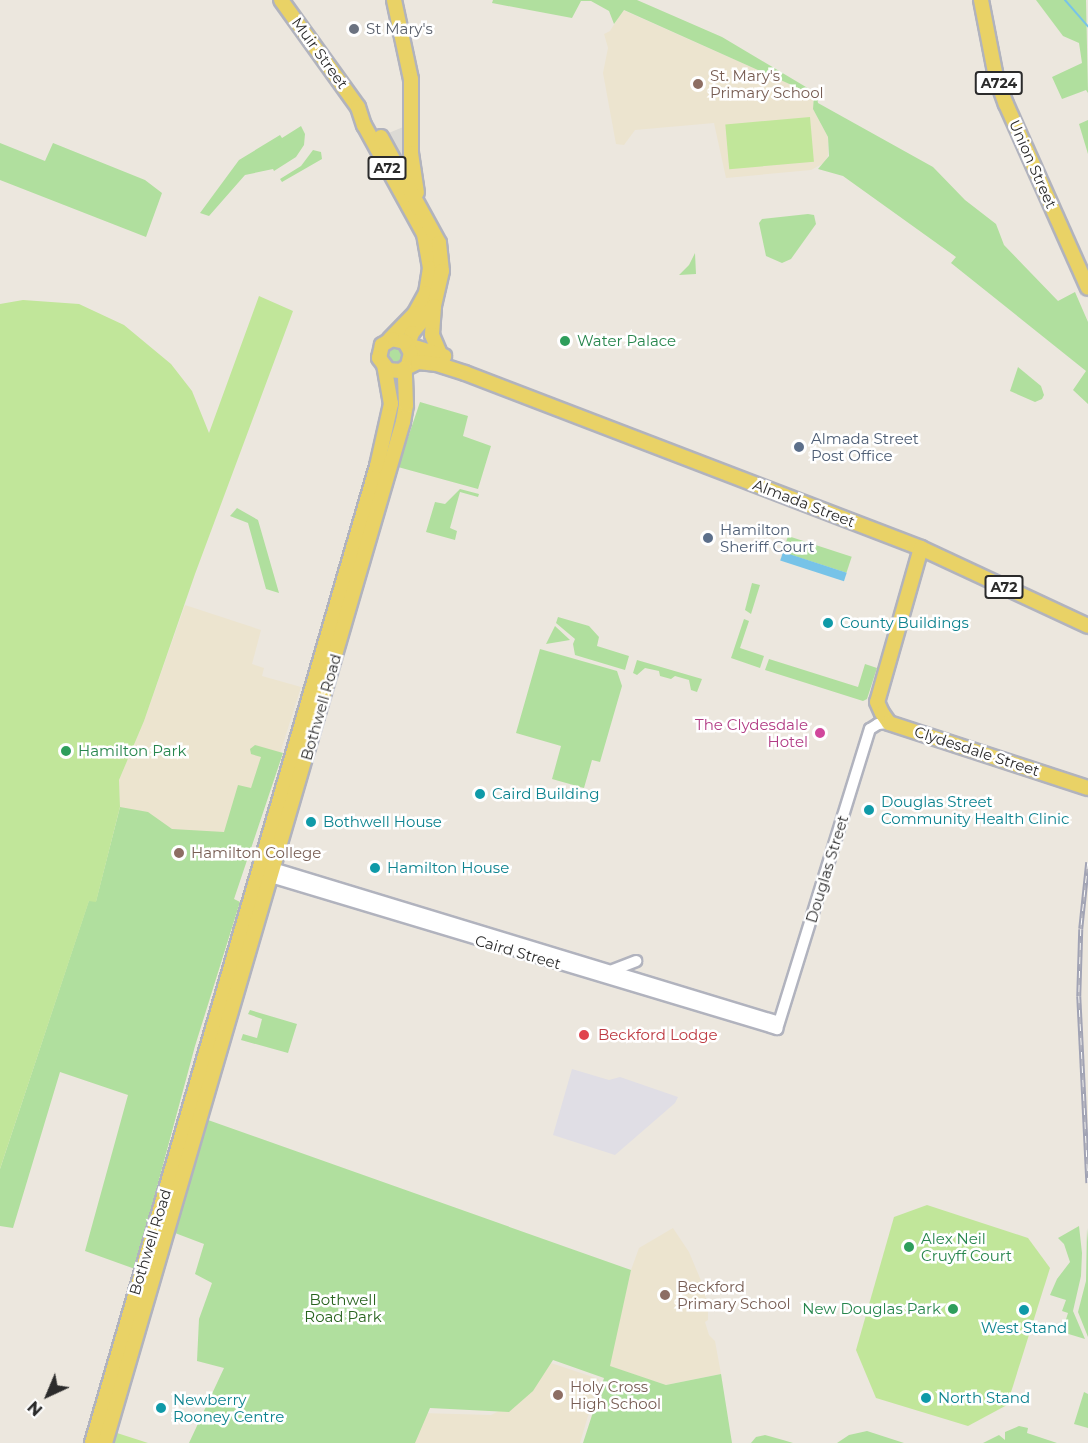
<!DOCTYPE html>
<html>
<head>
<meta charset="utf-8">
<style>
  body { margin:0 }
  #map { position:relative; width:1088px; height:1443px; overflow:hidden; background:#ece7de; font-family:Montserrat,sans-serif }
  div>[style] { position:absolute }
  .industrial>* { inset:0; background:#e0dee5 }
  .education>* { inset:0; background:#ece4cf }
  .green>* { inset:0; background:#b0df9e; transform-origin:0 0 }
  .round { border-radius:50% }
  .pitch>* { inset:0; background:#c1e69a; transform-origin:0 0 }
  .plaza>* { inset:0; background:#dcdad5 }
  .water>* { inset:0; background:#77c3e8; transform-origin:0 0 }
  .stream>* { height:2px; margin:-1px; padding:0 1px; transform-origin:1px; border-radius:1px; background:#77c3e8 }
  .roads { filter:drop-shadow(2px 0 #b1b3be) drop-shadow(-2px 0 #b1b3be) drop-shadow(0 2px #b1b3be) drop-shadow(0 -2px #b1b3be) }
  .minor>* { height:10px; margin:-5px; padding:0 5px; transform-origin:5px; border-radius:5px; background:#fff }
  .major>* { height:14px; margin:-7px; padding:0 7px; transform-origin:7px; border-radius:7px; background:#e9d266 }
  .rail>* { height:4.5px; margin-top:-2.25px; transform-origin:0; background:repeating-linear-gradient(90deg,#fff 0 7px,#a1a3b4 0 14px); box-sizing:border-box; border-block:2px solid #a1a3b4 }
  .dots>* { width:16px; height:16px; translate:-50% -50%; box-sizing:border-box; border:3px solid #fff; border-radius:50% }
  span { translate:-50% -50%; white-space:nowrap; text-align:center; line-height:1.15; -webkit-text-stroke:5px #fff; paint-order:stroke }
  .shield-label span { padding:2px 4px; background:#fff; border:2px solid; border-radius:4px; -webkit-text-stroke-width:0 }
  .shield-label { font-size:14px; color:#2b2b2b; font-weight:700 }
  .worship-label { font-size:15px; color:#5b616d }
  .left { translate:0 -50%; text-align:left }
  .street-label { font-size:15px; color:#2b2b2b }
  .education-label { font-size:15px; color:#785e54 }
  .leisure-label { font-size:15px; color:#27864d }
  .right { translate:-100% -50%; text-align:right }
  .service-label { font-size:15px; color:#4e5e75 }
  .culture-label { font-size:15px; color:#0d838f }
  .hotel-label { font-size:15px; color:#b23c85 }
  .health-label { font-size:15px; color:#be3a42 }
  .park-label { font-size:15px; color:#29641f }
  .north { position:absolute; left:18px; top:1365px; width:60px; height:60px; -webkit-text-stroke:4px #fff; paint-order:stroke; rotate:224deg; font-size:16px; font-weight:700; line-height:24px; text-align:center; color:#2b2b2b }
  .north::after { content:''; display:block; margin:auto; width:21px; height:27px; background:#2b2b2b; clip-path:polygon(50% 0,100% 100%,50% 72%,0 100%) }
</style>
</head>
<body>
<div id="map">
  <div class="industrial">
    <i style="clip-path:polygon(572px 1069px,609px 1080px,620px 1077px,678px 1097px,675px 1103px,615px 1155px,553px 1135px)"></i>
  </div>
  <div class="education">
    <i style="clip-path:polygon(623px 10px,814px 95px,813px 109px,828px 137px,828px 156px,824px 163px,811px 170px,726px 178px,714px 123px,635px 130px,624px 145px,616px 144px,603px 73px,608px 48px,604px 34px,610px 31px)"></i>
    <i style="clip-path:polygon(185px 605px,261px 630px,252px 664px,264px 668px,262px 676px,301px 687px,234px 899px,240px 902px,195px 1046px,120px 807px,119px 780px,144px 721px)"></i>
    <i style="clip-path:polygon(673px 1228px,689px 1252px,702px 1283px,708px 1307px,708px 1320px,705px 1322px,709px 1335px,715px 1341px,721px 1374px,666px 1385px,609px 1366px,631px 1270px,639px 1248px)"></i>
    <i style="clip-path:polygon(548px 1362px,599px 1379px,580px 1443px,410px 1443px,421px 1413px,491px 1415px,511px 1405px)"></i>
  </div>
  <div class="green">
    <i style="clip-path:polygon(493px 0,637px 0,722px 37px,816px 93px,818px 103px,933px 167px,965px 200px,996px 224px,1004px 245px,1058px 301px,1075px 292px,1088px 322px,1088px 404px,1073px 390px,1086px 371px,951px 263px,956px 257px,843px 176px,818px 169px,829px 156px,828px 137px,813px 109px,814px 95px,624px 10px,614px 24px,609px 11px,591px 1px,581px 1px,572px 18px,492px 3px)"></i>
    <i style="clip-path:polygon(1036px 0,1086px 0,1088px 93px,1086px 90px,1062px 99px,1052px 77px,1082px 63px,1079px 43px,1063px 36px)"></i>
    <i style="clip-path:polygon(1088px 120px,1088px 154px,1079px 124px)"></i>
    <i style="clip-path:polygon(301px 126px,305px 134px,304px 145px,296px 157px,274px 171px,273px 169px,245px 175px,209px 216px,200px 213px,239px 160px,280px 135px,282px 138px)"></i>
    <i style="clip-path:polygon(0 143px,45px 161px,53px 143px,145px 180px,162px 193px,146px 237px,0 180px)"></i>
    <i style="clip-path:polygon(313px 150px,321px 152px,322px 159px,282px 182px,280px 179px,301px 166px)"></i>
    <i style="clip-path:polygon(808px 214px,814px 215px,816px 224px,791px 259px,782px 263px,766px 256px,759px 223px,762px 219px)"></i>
    <i style="clip-path:polygon(695px 253px,696px 274px,679px 275px,689px 265px)"></i>
    <i class="round" style="left:386px;top:346px;width:18px;height:18px"></i>
    <i style="clip-path:polygon(1018px 367px,1041px 386px,1044px 395px,1042px 399px,1035px 402px,1010px 391px)"></i>
    <i style="clip-path:polygon(420px 402px,468px 416px,463px 436px,491px 446px,478px 489px,398px 467px)"></i>
    <i style="clip-path:polygon(460px 489px,479px 494px,478px 497px,460px 492px,450px 528px,457px 531px,455px 540px,426px 532px,435px 502px,445px 504px)"></i>
    <i style="clip-path:polygon(237px 508px,258px 520px,279px 593px,266px 589px,248px 523px,230px 516px)"></i>
    <i style="left:788px;top:536px;width:67px;height:17px;rotate:18deg"></i>
    <i style="clip-path:polygon(752px 583px,760px 585px,751px 614px,745px 610px)"></i>
    <i style="clip-path:polygon(558px 617px,589px 626px,599px 637px,597px 646px,629px 656px,625px 670px,575px 655px,573px 644px,575px 639px,556px 623px)"></i>
    <i style="clip-path:polygon(744px 619px,749px 621px,740px 648px,764px 656px,760px 668px,731px 658px)"></i>
    <i style="clip-path:polygon(555px 626px,570px 640px,546px 644px)"></i>
    <i style="clip-path:polygon(540px 649px,617px 671px,622px 686px,600px 762px,592px 760px,584px 788px,552px 779px,561px 746px,516px 733px)"></i>
    <i style="clip-path:polygon(769px 659px,858px 687px,865px 664px,877px 668px,867px 699px,863px 701px,765px 670px)"></i>
    <i style="clip-path:polygon(637px 660px,702px 679px,697px 692px,691px 690px,689px 680px,675px 676px,671px 679px,660px 676px,659px 671px,645px 668px,637px 675px,633px 673px)"></i>
    <i style="clip-path:polygon(255px 745px,283px 753px,234px 899px,240px 902px,195px 1046px,135px 1269px,85px 1251px,128px 1095px,60px 1072px,13px 1228px,0 1226px,0 1169px,89px 900px,96px 901px,120px 807px,148px 812px,172px 829px,224px 832px,238px 785px,251px 788px,261px 757px,251px 754px,250px 749px)"></i>
    <i style="clip-path:polygon(250px 1010px,297px 1024px,288px 1053px,241px 1040px,243px 1034px,257px 1038px,262px 1019px,248px 1014px)"></i>
    <i style="clip-path:polygon(208px 1120px,631px 1270px,610px 1366px,666px 1385px,721px 1374px,732px 1443px,583px 1443px,604px 1378px,553px 1360px,533px 1391px,509px 1412px,430px 1408px,415px 1443px,189px 1443px,224px 1368px,197px 1361px,199px 1319px,212px 1283px,195px 1274px,204px 1244px,175px 1233px)"></i>
    <i style="clip-path:polygon(1079px 1226px,1082px 1253px,1081px 1276px,1073px 1311px,1085px 1339px,1062px 1332px,1068px 1313px,1062px 1311px,1066px 1300px,1050px 1295px,1057px 1279px,1070px 1262px,1064px 1244px,1058px 1238px)"></i>
    <i style="clip-path:polygon(1087px 1228px,1088px 1242px,1088px 1337px,1078px 1312px,1086px 1281px)"></i>
    <i style="clip-path:polygon(1084px 1392px,1088px 1394px,1088px 1428px,1074px 1424px)"></i>
    <i style="clip-path:polygon(1019px 1426px,1028px 1428px,1027px 1433px,1057px 1443px,983px 1443px,999px 1435px,1005px 1440px,1005px 1432px)"></i>
    <i style="clip-path:polygon(867px 1431px,904px 1443px,837px 1443px,849px 1435px)"></i>
    <i style="clip-path:polygon(765px 1435px,783px 1440px,793px 1443px,751px 1443px,756px 1437px)"></i>
  </div>
  <div class="pitch">
    <i style="left:810px;top:117px;width:45px;height:85px;rotate:85deg"></i>
    <i style="clip-path:polygon(259px 296px,293px 311px,195px 574px,144px 721px,119px 780px,120px 807px,96px 902px,89px 901px,0 1169px,0 304px,23px 300px,79px 304px,124px 325px,171px 364px,192px 391px,209px 433px)"></i>
    <i style="clip-path:polygon(927px 1205px,1028px 1238px,1050px 1268px,1007px 1405px,968px 1426px,876px 1398px,856px 1350px,894px 1217px)"></i>
    <i style="clip-path:polygon(117px 1433px,148px 1443px,114px 1443px)"></i>
  </div>
  <div class="plaza">
    <i style="clip-path:polygon(408px 125px,412px 179px,384px 135px)"></i>
  </div>
  <div class="water">
    <i style="left:783px;top:552px;width:67px;height:9px;rotate:18deg"></i>
  </div>
  <div class="stream">
    <i style="left:1065px;top:0;width:35px;rotate:49deg"></i>
  </div>
  <div class="roads">
    <div class="minor">
      <i style="left:266px;top:866px;width:536px;rotate:16.91deg"></i>
      <i style="left:264px;top:875px;width:536px;rotate:16.71deg"></i>
      <i style="left:777px;top:1029px;width:314px;rotate:-72.8deg"></i>
      <i style="left:870px;top:729px;width:9px;rotate:-32deg"></i>
      <i style="left:878px;top:724px;width:11px;rotate:-5deg"></i>
      <i style="left:613px;top:970px;width:25px;rotate:-21deg"></i>
    </div>
    <div class="major">
      <i style="left:281px;top:0;width:132px;rotate:54.3deg"></i>
      <i style="left:358px;top:107px;width:19px;rotate:72deg"></i>
      <i style="left:364px;top:125px;width:124px;rotate:61.2deg"></i>
      <i style="left:424px;top:234px;width:35px;rotate:80deg"></i>
      <i style="left:430px;top:268px;width:25px;rotate:99deg"></i>
      <i style="left:426px;top:293px;width:23px;rotate:119deg"></i>
      <i style="left:415px;top:313px;width:37px;rotate:134deg"></i>
      <i style="left:394px;top:0;width:81px;rotate:77.9deg"></i>
      <i style="left:411px;top:79px;width:74px;rotate:90deg"></i>
      <i style="left:411px;top:153px;width:40px;rotate:81.5deg"></i>
      <i style="left:981px;top:0;width:78px;rotate:79deg"></i>
      <i style="left:996px;top:77px;width:29px;rotate:70deg"></i>
      <i style="left:1006px;top:104px;width:201px;rotate:66deg"></i>
      <i style="left:381px;top:137px;width:121px;rotate:61.3deg"></i>
      <i style="left:439px;top:243px;width:28px;rotate:84deg"></i>
      <i style="left:442px;top:271px;width:36px;rotate:103deg"></i>
      <i style="left:434px;top:306px;width:29px;rotate:94deg"></i>
      <i style="left:432px;top:335px;width:21px;rotate:67deg"></i>
      <i style="left:434px;top:306px;width:35px;rotate:129deg"></i>
      <i style="left:412px;top:333px;width:13px;rotate:108deg"></i>
      <i style="left:408px;top:345px;width:38px;rotate:17deg"></i>
      <i style="left:408px;top:365px;width:12px;rotate:-76deg"></i>
      <i style="left:411px;top:353px;width:13px;rotate:-119deg"></i>
      <i style="left:405px;top:342px;width:13px;rotate:-167deg"></i>
      <i style="left:392px;top:339px;width:12px;rotate:149deg"></i>
      <i style="left:382px;top:345px;width:13px;rotate:103deg"></i>
      <i style="left:379px;top:358px;width:15px;rotate:53deg"></i>
      <i style="left:388px;top:370px;width:12px;rotate:5deg"></i>
      <i style="left:400px;top:371px;width:20px;rotate:-27deg"></i>
      <i style="left:418px;top:362px;width:19px;rotate:6deg"></i>
      <i style="left:437px;top:364px;width:29px;rotate:18deg"></i>
      <i style="left:465px;top:373px;width:488px;rotate:21deg"></i>
      <i style="left:921px;top:548px;width:184px;rotate:25deg"></i>
      <i style="left:921px;top:548px;width:160px;rotate:105.9deg"></i>
      <i style="left:877px;top:702px;width:12px;rotate:66deg"></i>
      <i style="left:882px;top:713px;width:12px;rotate:55deg"></i>
      <i style="left:889px;top:723px;width:209px;rotate:18.1deg"></i>
      <i style="left:92px;top:1443px;width:1018px;rotate:-73.74deg"></i>
      <i style="left:377px;top:466px;width:64px;rotate:-77.3deg"></i>
      <i style="left:391px;top:404px;width:39px;rotate:-100deg"></i>
      <i style="left:105px;top:1443px;width:1064px;rotate:-73.73deg"></i>
      <i style="left:403px;top:422px;width:17px;rotate:-80deg"></i>
      <i style="left:406px;top:405px;width:37px;rotate:-92deg"></i>
    </div>
  </div>
  <div class="rail">
    <i style="left:1088px;top:862px;width:67px;rotate:96deg"></i>
    <i style="left:1081px;top:929px;width:67px;rotate:91.7deg"></i>
    <i style="left:1079px;top:996px;width:187px;rotate:87.2deg"></i>
  </div>
  <div class="dots">
    <i style="left:354px;top:29px;background:#6b7280"></i>
    <i style="left:698px;top:84px;background:#8d6e63"></i>
    <i style="left:565px;top:341px;background:#2e9e5b"></i>
    <i style="left:799px;top:447px;background:#5c6f8a"></i>
    <i style="left:708px;top:538px;background:#5c6f8a"></i>
    <i style="left:828px;top:623px;background:#0f9aa8"></i>
    <i style="left:820px;top:733px;background:#d1479c"></i>
    <i style="left:66px;top:751px;background:#2e9e5b"></i>
    <i style="left:480px;top:794px;background:#0f9aa8"></i>
    <i style="left:869px;top:810px;background:#0f9aa8"></i>
    <i style="left:311px;top:822px;background:#0f9aa8"></i>
    <i style="left:179px;top:853px;background:#8d6e63"></i>
    <i style="left:375px;top:868px;background:#0f9aa8"></i>
    <i style="left:584px;top:1035px;background:#e0444e"></i>
    <i style="left:909px;top:1247px;background:#2e9e5b"></i>
    <i style="left:665px;top:1295px;background:#8d6e63"></i>
    <i style="left:953px;top:1309px;background:#2e9e5b"></i>
    <i style="left:1024px;top:1310px;background:#0f9aa8"></i>
    <i style="left:558px;top:1395px;background:#8d6e63"></i>
    <i style="left:926px;top:1398px;background:#0f9aa8"></i>
    <i style="left:161px;top:1408px;background:#0f9aa8"></i>
  </div>
  <div class="shield-label">
    <span style="left:999px;top:83px">A724</span>
    <span style="left:387px;top:168px">A72</span>
    <span style="left:1004px;top:587px">A72</span>
  </div>
  <div class="worship-label">
    <span class="left" style="left:366px;top:29px">St Mary's</span>
  </div>
  <div class="street-label">
    <span style="left:320px;top:53px;rotate:54deg">Muir Street</span>
    <span style="left:1033px;top:164px;rotate:66deg">Union Street</span>
    <span style="left:804px;top:503px;rotate:21deg">Almada Street</span>
    <span style="left:321px;top:707px;rotate:-74deg">Bothwell Road</span>
    <span style="left:977px;top:751px;rotate:18deg">Clydesdale Street</span>
    <span style="left:827px;top:869px;rotate:-73deg">Douglas Street</span>
    <span style="left:518px;top:952px;rotate:16deg">Caird Street</span>
    <span style="left:150px;top:1242px;rotate:-73deg">Bothwell Road</span>
  </div>
  <div class="education-label">
    <span class="left" style="left:710px;top:84px">St. Mary's<br>Primary School</span>
    <span class="left" style="left:191px;top:853px">Hamilton College</span>
    <span class="left" style="left:677px;top:1295px">Beckford<br>Primary School</span>
    <span class="left" style="left:570px;top:1395px">Holy Cross<br>High School</span>
  </div>
  <div class="leisure-label">
    <span class="left" style="left:577px;top:341px">Water Palace</span>
    <span class="left" style="left:78px;top:751px">Hamilton Park</span>
    <span class="left" style="left:921px;top:1247px">Alex Neil<br>Cruyff Court</span>
    <span class="right" style="left:941px;top:1309px">New Douglas Park</span>
  </div>
  <div class="service-label">
    <span class="left" style="left:811px;top:447px">Almada Street<br>Post Office</span>
    <span class="left" style="left:720px;top:538px">Hamilton<br>Sheriff Court</span>
  </div>
  <div class="culture-label">
    <span class="left" style="left:840px;top:623px">County Buildings</span>
    <span class="left" style="left:492px;top:794px">Caird Building</span>
    <span class="left" style="left:881px;top:810px">Douglas Street<br>Community Health Clinic</span>
    <span class="left" style="left:323px;top:822px">Bothwell House</span>
    <span class="left" style="left:387px;top:868px">Hamilton House</span>
    <span style="left:1024px;top:1328px">West Stand</span>
    <span class="left" style="left:938px;top:1398px">North Stand</span>
    <span class="left" style="left:173px;top:1408px">Newberry<br>Rooney Centre</span>
  </div>
  <div class="hotel-label">
    <span class="right" style="left:808px;top:733px">The Clydesdale<br>Hotel</span>
  </div>
  <div class="health-label">
    <span class="left" style="left:598px;top:1035px">Beckford Lodge</span>
  </div>
  <div class="park-label">
    <span style="left:343px;top:1308px">Bothwell<br>Road Park</span>
  </div>
  <div class="north">N</div>
</div>
</body>
</html>
